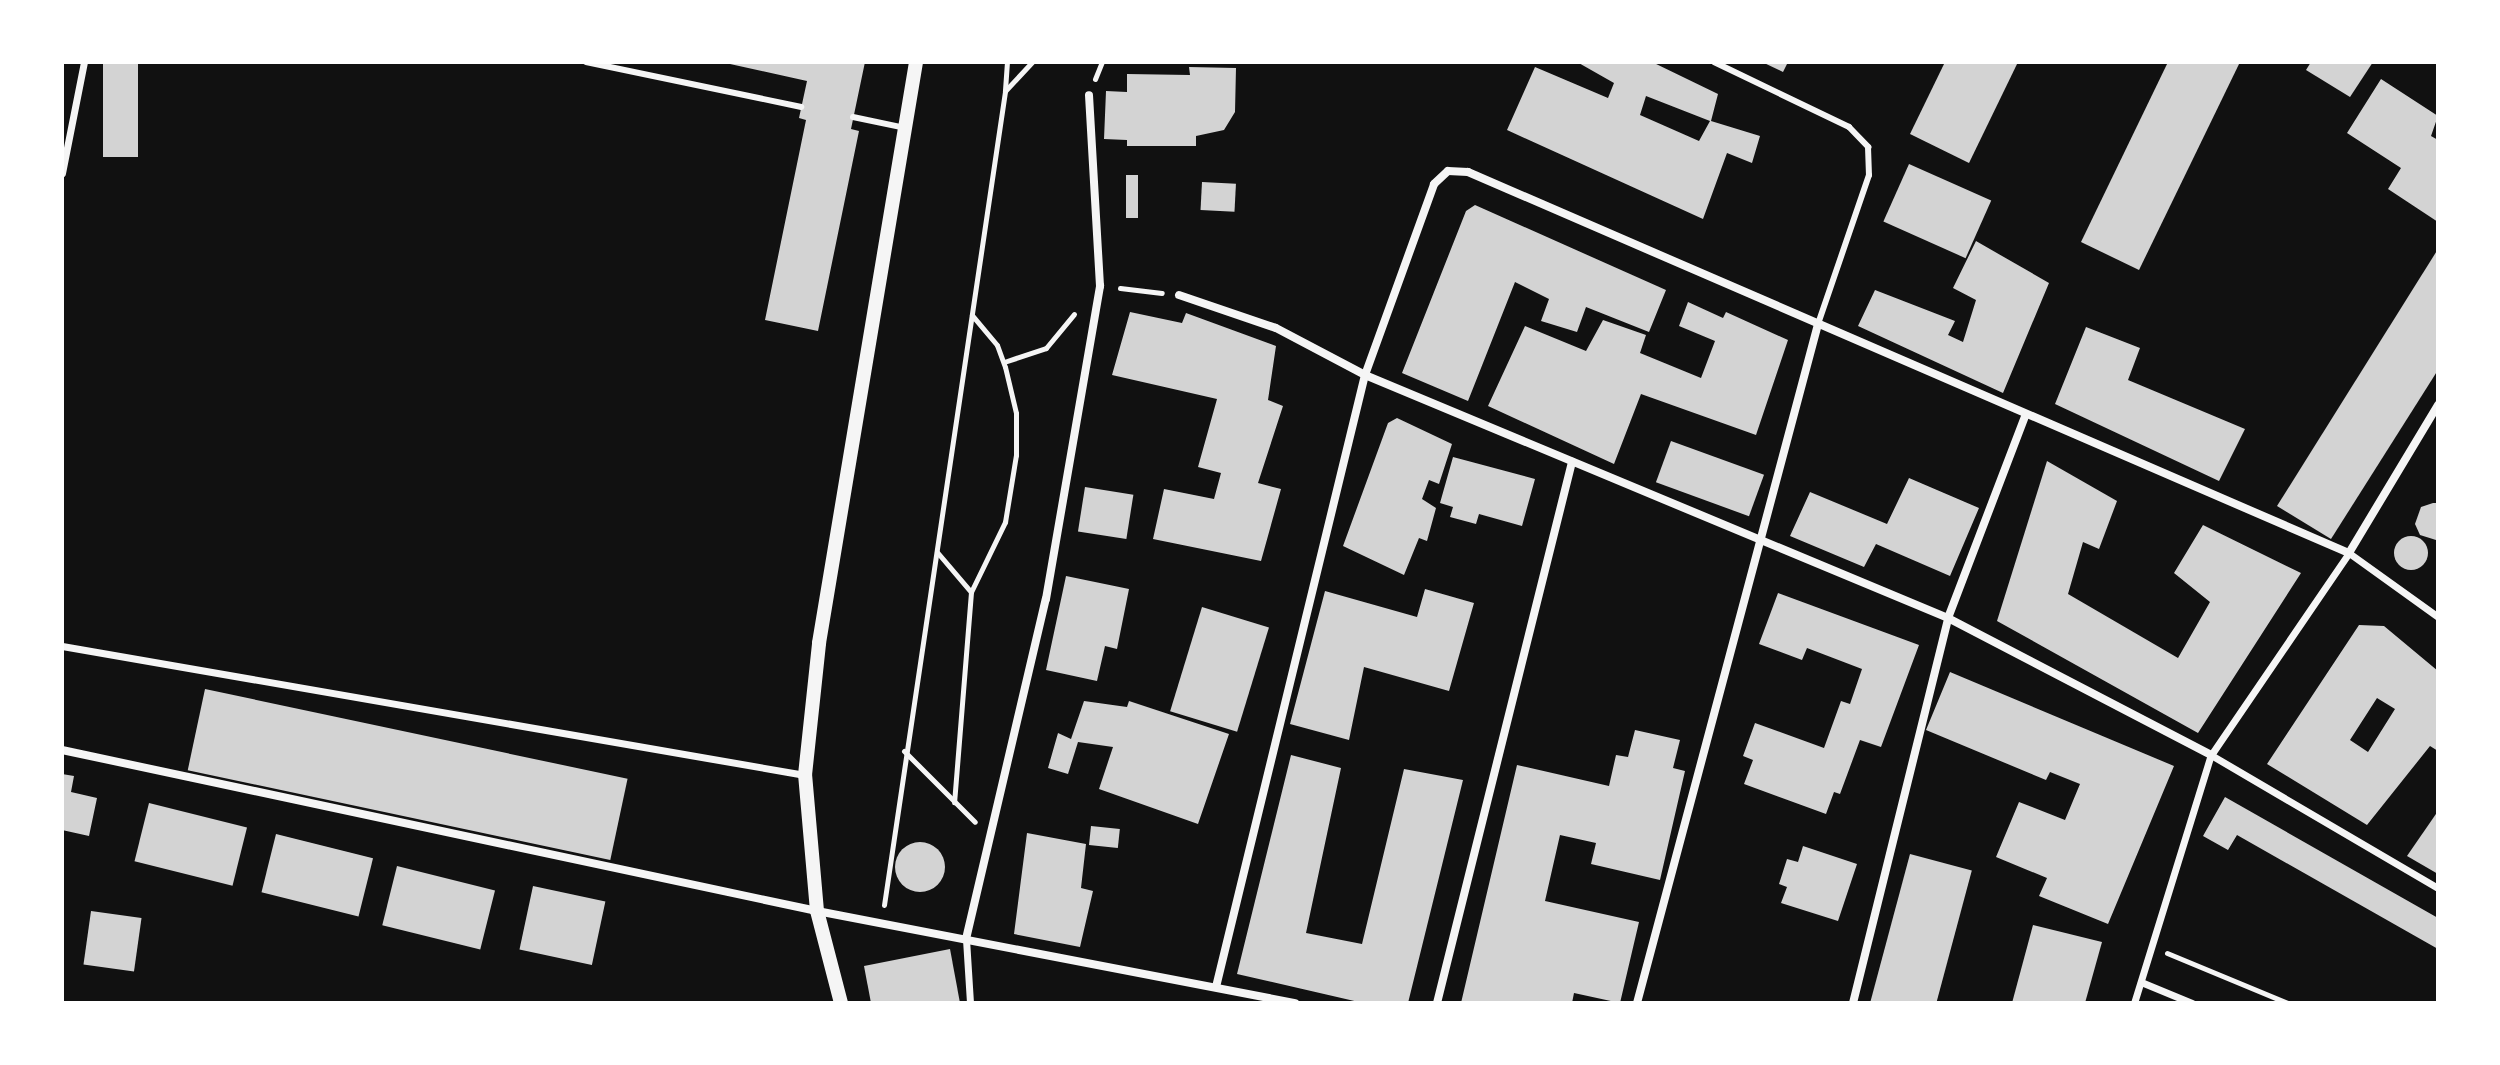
<!DOCTYPE html>
<html>
<head>
<meta charset="utf-8">
<style>
  body { margin:0 }
  #map { position:relative; width:2500px; height:1065px; overflow:hidden; background:#111; font-family:Bitter,serif }
  div>[style] { position:absolute }
  .building>* { inset:0; background:#d3d3d3; transform-origin:0 0 }
  .round { border-radius:50% }
  .path>* { height:5px; margin:-2.5px; padding:0 2.5px; transform-origin:2.5px; border-radius:2.5px; background:#f5f5f5 }
  .service>* { height:6px; margin:-3px; padding:0 3px; transform-origin:3px; border-radius:3px; background:#f5f5f5 }
  .pedestrian>* { height:7px; margin:-3.5px; padding:0 3.5px; transform-origin:3.5px; border-radius:3.5px; background:#f5f5f5 }
  .minor>* { height:8px; margin:-4px; padding:0 4px; transform-origin:4px; border-radius:4px; background:#f5f5f5 }
  .tertiary>* { height:14px; margin:-7px; padding:0 7px; transform-origin:7px; border-radius:7px; background:#f5f5f5 }
  span { translate:-50% -50%; white-space:nowrap; text-align:center; line-height:1.15; -webkit-text-stroke:7px #fff; paint-order:stroke }
  .frame { position:absolute; inset:0; border:64px solid #fff; pointer-events:none }
</style>
</head>
<body>
<div id="map">
  <div class="building">
    <i style="left:103px;top:62px;width:35px;height:95px"></i>
    <i style="clip-path:polygon(721px 62px,865px 62px,851px 129px,859px 131px,818px 331px,765px 320px,806px 120px,799px 118px,807px 81px)"></i>
    <i style="clip-path:polygon(evenodd,1577px 62px,1652px 62px,1718px 94px,1711px 121px,1760px 136px,1752px 163px,1727px 153px,1703px 219px,1507px 130px,1535px 67px,1608px 98px,1614px 83px,1577px 62px,1646px 96px,1710px 121px,1699px 141px,1640px 115px,1646px 96px)"></i>
    <i style="clip-path:polygon(1762px 62px,1788px 62px,1783px 72px)"></i>
    <i style="clip-path:polygon(1945px 62px,2018px 62px,1969px 163px,1910px 134px)"></i>
    <i style="clip-path:polygon(2168px 62px,2240px 62px,2139px 270px,2081px 242px)"></i>
    <i style="clip-path:polygon(2311px 62px,2373px 62px,2350px 97px,2306px 70px)"></i>
    <i style="clip-path:polygon(1189px 67px,1236px 68px,1235px 112px,1224px 130px,1196px 136px,1196px 146px,1127px 146px,1127px 140px,1104px 139px,1106px 91px,1127px 92px,1127px 74px,1190px 75px)"></i>
    <i style="clip-path:polygon(2381px 79px,2438px 116px,2431px 136px,2438px 140px,2438px 222px,2388px 189px,2401px 168px,2347px 133px)"></i>
    <i style="left:1909px;top:164px;width:90px;height:63px;rotate:24deg"></i>
    <i style="left:1126px;top:175px;width:12px;height:43px"></i>
    <i style="left:1202px;top:182px;width:34px;height:28px;rotate:3deg"></i>
    <i style="clip-path:polygon(1475px 205px,1666px 290px,1649px 332px,1586px 307px,1577px 332px,1541px 321px,1549px 299px,1515px 282px,1468px 401px,1402px 373px,1466px 211px)"></i>
    <i style="clip-path:polygon(1976px 241px,2049px 283px,2003px 393px,1858px 326px,1875px 290px,1955px 321px,1948px 335px,1963px 342px,1976px 300px,1953px 288px)"></i>
    <i style="clip-path:polygon(2438px 249px,2438px 370px,2331px 539px,2277px 506px)"></i>
    <i style="clip-path:polygon(1688px 302px,1723px 318px,1726px 312px,1788px 340px,1756px 435px,1641px 394px,1614px 464px,1488px 406px,1525px 326px,1586px 351px,1603px 320px,1646px 335px,1640px 353px,1701px 378px,1715px 341px,1679px 326px)"></i>
    <i style="clip-path:polygon(1130px 312px,1182px 323px,1186px 313px,1276px 346px,1268px 400px,1283px 406px,1258px 483px,1281px 489px,1261px 561px,1153px 539px,1164px 489px,1214px 499px,1221px 473px,1198px 467px,1217px 399px,1112px 375px)"></i>
    <i style="clip-path:polygon(2086px 327px,2140px 348px,2128px 380px,2245px 429px,2219px 481px,2055px 404px)"></i>
    <i style="clip-path:polygon(1397px 418px,1452px 444px,1439px 484px,1429px 480px,1422px 499px,1436px 508px,1427px 541px,1419px 538px,1404px 575px,1343px 546px,1388px 423px)"></i>
    <i style="left:1671px;top:441px;width:99px;height:44px;rotate:20deg"></i>
    <i style="clip-path:polygon(1453px 457px,1535px 479px,1522px 526px,1479px 514px,1476px 524px,1450px 517px,1453px 507px,1440px 503px)"></i>
    <i style="clip-path:polygon(2047px 461px,2117px 501px,2099px 549px,2083px 542px,2068px 594px,2178px 658px,2210px 602px,2174px 573px,2203px 525px,2301px 573px,2198px 733px,1997px 621px)"></i>
    <i style="clip-path:polygon(1909px 478px,1979px 508px,1950px 576px,1876px 544px,1864px 567px,1790px 536px,1810px 492px,1887px 524px)"></i>
    <i style="left:1085px;top:487px;width:49px;height:45px;rotate:9deg"></i>
    <i style="clip-path:polygon(2433px 503px,2438px 503px,2436px 540px,2420px 535px,2415px 524px,2421px 507px)"></i>
    <i class="round" style="left:2394px;top:536px;width:34px;height:34px"></i>
    <i style="clip-path:polygon(1066px 576px,1129px 589px,1117px 649px,1105px 646px,1097px 681px,1046px 670px)"></i>
    <i style="clip-path:polygon(1425px 589px,1474px 603px,1449px 691px,1364px 667px,1349px 740px,1290px 724px,1325px 591px,1417px 617px)"></i>
    <i style="clip-path:polygon(1778px 593px,1919px 645px,1881px 747px,1860px 740px,1840px 794px,1834px 792px,1826px 814px,1744px 784px,1753px 760px,1743px 756px,1755px 723px,1824px 748px,1841px 701px,1850px 704px,1862px 669px,1807px 648px,1802px 660px,1759px 644px)"></i>
    <i style="left:1202px;top:607px;width:70px;height:109px;rotate:17deg"></i>
    <i style="clip-path:polygon(evenodd,2359px 625px,2384px 626px,2438px 671px,2438px 751px,2430px 746px,2367px 825px,2267px 764px,2359px 625px,2377px 698px,2395px 709px,2368px 752px,2350px 740px,2377px 698px)"></i>
    <i style="clip-path:polygon(1950px 672px,2174px 766px,2108px 924px,2039px 896px,2047px 878px,1996px 857px,2019px 802px,2065px 820px,2080px 784px,2050px 772px,2046px 780px,1926px 730px)"></i>
    <i style="left:205px;top:689px;width:432px;height:83px;rotate:12deg"></i>
    <i style="clip-path:polygon(1084px 701px,1127px 707px,1129px 701px,1229px 734px,1198px 824px,1099px 789px,1113px 747px,1078px 742px,1068px 774px,1048px 768px,1058px 733px,1071px 739px)"></i>
    <i style="clip-path:polygon(1635px 730px,1680px 740px,1673px 768px,1685px 771px,1660px 880px,1591px 864px,1596px 843px,1560px 835px,1545px 901px,1639px 922px,1620px 1003px,1574px 993px,1572px 1003px,1461px 1003px,1517px 765px,1609px 786px,1616px 755px,1628px 757px)"></i>
    <i style="clip-path:polygon(1291px 755px,1341px 768px,1306px 933px,1362px 944px,1404px 769px,1463px 780px,1408px 1003px,1363px 1003px,1237px 974px)"></i>
    <i style="clip-path:polygon(62px 774px,74px 776px,71px 792px,97px 798px,89px 836px,62px 830px)"></i>
    <i style="clip-path:polygon(2225px 797px,2438px 918px,2438px 949px,2237px 835px,2228px 850px,2203px 836px)"></i>
    <i style="left:149px;top:803px;width:101px;height:60px;rotate:14deg"></i>
    <i style="clip-path:polygon(2438px 811px,2438px 874px,2407px 856px)"></i>
    <i style="left:1091px;top:826px;width:29px;height:19px;rotate:6deg"></i>
    <i style="clip-path:polygon(1027px 833px,1086px 844px,1081px 888px,1093px 891px,1080px 947px,1014px 934px)"></i>
    <i style="left:276px;top:834px;width:100px;height:60px;rotate:14deg"></i>
    <i class="round" style="left:895px;top:842px;width:50px;height:50px"></i>
    <i style="clip-path:polygon(1803px 846px,1857px 864px,1838px 921px,1781px 903px,1787px 887px,1779px 884px,1787px 859px,1798px 862px)"></i>
    <i style="left:1910px;top:854px;width:64px;height:155px;rotate:15deg"></i>
    <i style="left:397px;top:866px;width:101px;height:61px;rotate:14deg"></i>
    <i style="left:533px;top:886px;width:74px;height:65px;rotate:12deg"></i>
    <i style="left:91px;top:911px;width:51px;height:54px;rotate:8deg"></i>
    <i style="clip-path:polygon(2033px 925px,2102px 942px,2085px 1003px,2012px 1003px)"></i>
    <i style="clip-path:polygon(950px 949px,960px 1003px,871px 1003px,864px 966px)"></i>
  </div>
  <div class="path">
    <i style="left:1095px;top:79px;width:18px;rotate:-68deg"></i>
    <i style="left:1005px;top:90px;width:28px;rotate:-86deg"></i>
    <i style="left:1120px;top:288px;width:42px;rotate:6.8deg"></i>
    <i style="left:1004px;top:362px;width:44px;rotate:-18.4deg"></i>
    <i style="left:1046px;top:348px;width:44px;rotate:-50.5deg"></i>
    <i style="left:937px;top:552px;width:52px;rotate:49.6deg"></i>
    <i style="left:971px;top:592px;width:211px;rotate:94.6deg"></i>
    <i style="left:971px;top:592px;width:78px;rotate:-64.1deg"></i>
    <i style="left:1005px;top:522px;width:68px;rotate:-80.7deg"></i>
    <i style="left:1016px;top:455px;width:42px;rotate:-90deg"></i>
    <i style="left:1016px;top:413px;width:47px;rotate:-103.4deg"></i>
    <i style="left:1005px;top:367px;width:23px;rotate:-110deg"></i>
    <i style="left:997px;top:345px;width:39px;rotate:-130deg"></i>
    <i style="left:904px;top:751px;width:100px;rotate:45deg"></i>
    <i style="left:884px;top:905px;width:823px;rotate:-81.54deg"></i>
    <i style="left:1005px;top:91px;width:40px;rotate:-47deg"></i>
    <i style="left:2167px;top:953px;width:131px;rotate:22.5deg"></i>
  </div>
  <div class="service">
    <i style="left:586px;top:62px;width:220px;rotate:11.8deg"></i>
    <i style="left:1714px;top:62px;width:150px;rotate:25.7deg"></i>
    <i style="left:1849px;top:127px;width:28px;rotate:46deg"></i>
    <i style="left:1868px;top:147px;width:28px;rotate:88deg"></i>
    <i style="left:1869px;top:175px;width:157px;rotate:108.9deg"></i>
    <i style="left:853px;top:117px;width:53px;rotate:11.9deg"></i>
  </div>
  <div class="pedestrian">
    <i style="left:62px;top:173px;width:113px;rotate:-78.8deg"></i>
    <i style="left:62px;top:646px;width:754px;rotate:9.85deg"></i>
    <i style="left:2211px;top:755px;width:263px;rotate:30.4deg"></i>
    <i style="left:966px;top:939px;width:64px;rotate:86.4deg"></i>
    <i style="left:2141px;top:982px;width:55px;rotate:22.4deg"></i>
    <i style="left:2134px;top:1003px;width:260px;rotate:-72.8deg"></i>
    <i style="left:2211px;top:755px;width:245px;rotate:-55.7deg"></i>
    <i style="left:2349px;top:553px;width:110px;rotate:35.7deg"></i>
  </div>
  <div class="minor">
    <i style="left:1179px;top:295px;width:102px;rotate:18.8deg"></i>
    <i style="left:1276px;top:328px;width:101px;rotate:27.8deg"></i>
    <i style="left:1365px;top:375px;width:632px;rotate:22.63deg"></i>
    <i style="left:1948px;top:618px;width:297px;rotate:27.5deg"></i>
    <i style="left:62px;top:750px;width:772px;rotate:12.04deg"></i>
    <i style="left:817px;top:911px;width:487px;rotate:10.9deg"></i>
    <i style="left:966px;top:939px;width:349px;rotate:-76.8deg"></i>
    <i style="left:1046px;top:599px;width:318px;rotate:-80.2deg"></i>
    <i style="left:1100px;top:286px;width:191px;rotate:-93.3deg"></i>
    <i style="left:1216px;top:987px;width:630px;rotate:-76.32deg"></i>
    <i style="left:1365px;top:375px;width:203px;rotate:-70.1deg"></i>
    <i style="left:1434px;top:184px;width:19px;rotate:-43deg"></i>
    <i style="left:1448px;top:171px;width:20px;rotate:3deg"></i>
    <i style="left:1468px;top:172px;width:960px;rotate:23.39deg"></i>
    <i style="left:2349px;top:553px;width:173px;rotate:-59deg"></i>
    <i style="left:1437px;top:1003px;width:558px;rotate:-75.99deg"></i>
    <i style="left:1637px;top:1003px;width:703px;rotate:-75.07deg"></i>
    <i style="left:1853px;top:1003px;width:397px;rotate:-76.1deg"></i>
    <i style="left:1948px;top:618px;width:218px;rotate:-69.1deg"></i>
  </div>
  <div class="tertiary">
    <i style="left:841px;top:1003px;width:95px;rotate:-104.6deg"></i>
    <i style="left:817px;top:911px;width:137px;rotate:-95deg"></i>
    <i style="left:805px;top:775px;width:133px;rotate:-83.9deg"></i>
    <i style="left:819px;top:643px;width:589px;rotate:-80.52deg"></i>
  </div>
  <div class="frame"></div>
</div>
</body>
</html>
